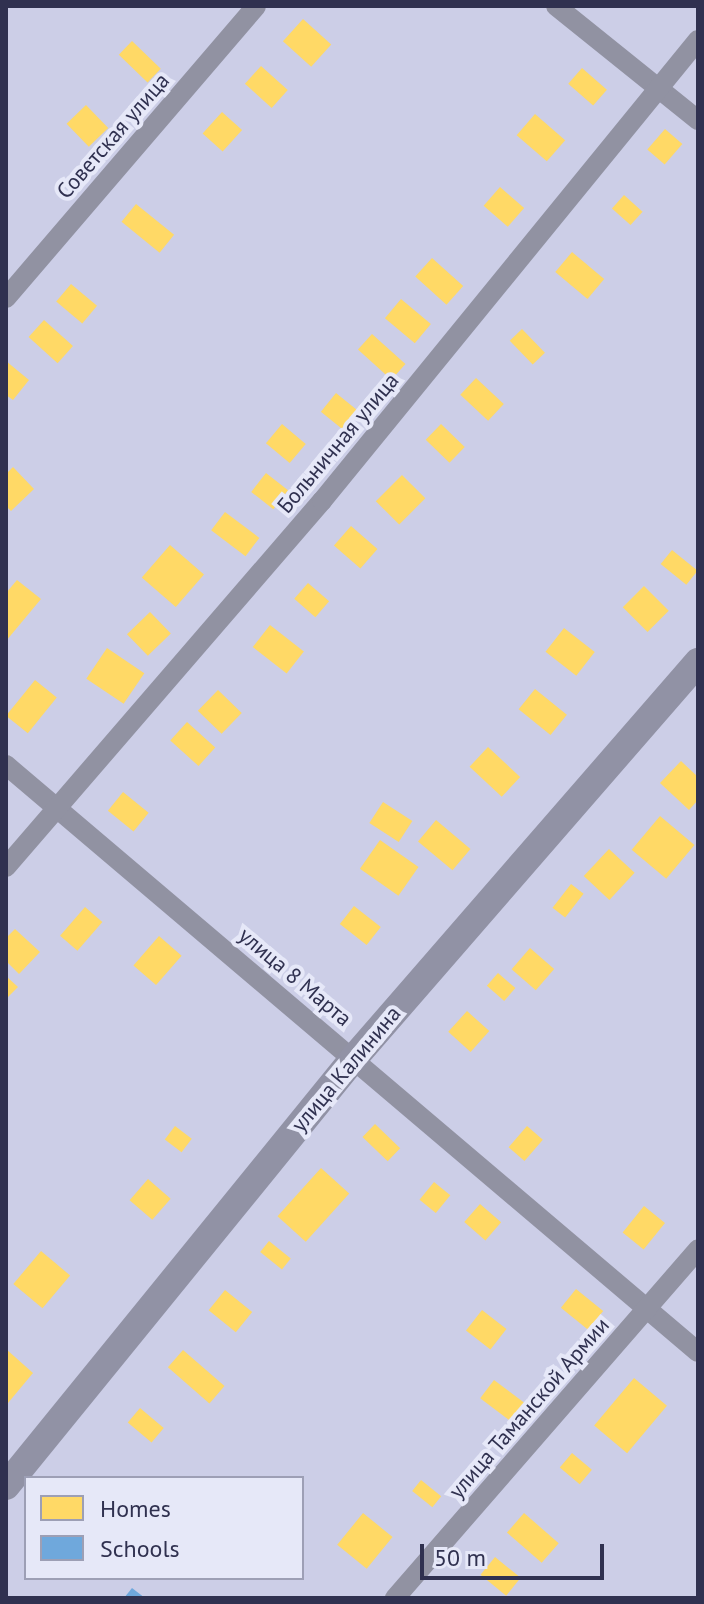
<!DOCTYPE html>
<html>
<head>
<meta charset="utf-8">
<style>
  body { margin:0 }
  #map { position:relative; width:704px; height:1604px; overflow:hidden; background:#cccee7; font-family:"PT Sans",sans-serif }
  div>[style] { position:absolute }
  .homes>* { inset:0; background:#ffd966; transform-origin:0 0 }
  .schools>* { inset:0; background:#6fa8dc }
  .street>* { height:20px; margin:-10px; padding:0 10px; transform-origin:10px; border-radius:10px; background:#9192a2 }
  .secondary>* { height:28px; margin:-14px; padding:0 14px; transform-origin:14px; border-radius:14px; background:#9192a5 }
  span { translate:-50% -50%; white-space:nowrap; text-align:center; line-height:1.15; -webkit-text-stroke:8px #e6e8f8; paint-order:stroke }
  .street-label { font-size:22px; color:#303150 }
  .frame { position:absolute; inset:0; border:8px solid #303150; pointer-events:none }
  .legend { position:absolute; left:24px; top:1476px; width:280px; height:104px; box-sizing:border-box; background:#e6e8f8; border:2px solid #9d9fb5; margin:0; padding:10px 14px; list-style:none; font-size:24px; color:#303150 }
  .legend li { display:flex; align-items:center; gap:16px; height:40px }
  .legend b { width:40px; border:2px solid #9d9fb5 }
  .scale { position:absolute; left:420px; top:1544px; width:184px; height:36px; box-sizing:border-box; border:4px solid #303150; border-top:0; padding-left:10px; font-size:24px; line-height:28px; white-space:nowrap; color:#303150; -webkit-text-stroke:6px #e6e8f8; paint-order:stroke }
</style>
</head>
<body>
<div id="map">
  <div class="homes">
    <i style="left:303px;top:19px;width:38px;height:30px;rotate:42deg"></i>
    <i style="left:132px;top:41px;width:40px;height:19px;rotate:44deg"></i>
    <i style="left:261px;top:66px;width:36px;height:24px;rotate:42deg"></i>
    <i style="left:582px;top:68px;width:33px;height:21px;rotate:41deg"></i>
    <i style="left:86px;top:105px;width:32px;height:27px;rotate:46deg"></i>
    <i style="left:222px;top:112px;width:27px;height:29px;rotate:42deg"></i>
    <i style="left:535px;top:114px;width:40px;height:28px;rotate:41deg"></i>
    <i style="left:665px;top:129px;width:23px;height:27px;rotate:41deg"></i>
    <i style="left:500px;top:187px;width:32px;height:25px;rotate:41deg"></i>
    <i style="left:624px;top:195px;width:25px;height:18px;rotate:42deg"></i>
    <i style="left:136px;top:204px;width:49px;height:23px;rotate:39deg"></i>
    <i style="left:572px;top:252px;width:42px;height:26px;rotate:40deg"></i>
    <i style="left:432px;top:258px;width:42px;height:25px;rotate:42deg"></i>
    <i style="left:71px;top:284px;width:34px;height:23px;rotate:40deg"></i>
    <i style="left:401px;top:299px;width:39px;height:25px;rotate:40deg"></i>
    <i style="left:44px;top:320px;width:39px;height:23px;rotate:42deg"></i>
    <i style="left:522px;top:329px;width:33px;height:17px;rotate:46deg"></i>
    <i style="left:372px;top:334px;width:45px;height:21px;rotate:42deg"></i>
    <i style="clip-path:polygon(6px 361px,29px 380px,13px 400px,6px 395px)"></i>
    <i style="left:476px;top:378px;width:38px;height:23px;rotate:43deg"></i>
    <i style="left:336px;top:393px;width:27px;height:24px;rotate:39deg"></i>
    <i style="left:282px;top:424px;width:31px;height:25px;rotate:40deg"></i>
    <i style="left:441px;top:424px;width:33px;height:22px;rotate:44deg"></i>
    <i style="clip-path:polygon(13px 467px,34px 489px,11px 511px,6px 506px,6px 474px)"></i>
    <i style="left:266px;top:473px;width:28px;height:24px;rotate:38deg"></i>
    <i style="left:402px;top:475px;width:33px;height:37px;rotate:45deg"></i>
    <i style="left:225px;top:512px;width:43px;height:23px;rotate:37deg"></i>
    <i style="left:351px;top:526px;width:35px;height:26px;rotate:41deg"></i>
    <i style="left:170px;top:545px;width:45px;height:43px;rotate:41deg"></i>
    <i style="left:672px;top:550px;width:33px;height:18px;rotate:39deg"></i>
    <i style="clip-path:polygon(17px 580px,41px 599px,6px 641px,6px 593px)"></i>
    <i style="left:308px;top:583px;width:28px;height:21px;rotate:41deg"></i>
    <i style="left:644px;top:586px;width:35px;height:30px;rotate:45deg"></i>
    <i style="left:150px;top:612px;width:30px;height:32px;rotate:46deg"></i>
    <i style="left:270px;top:625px;width:43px;height:28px;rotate:38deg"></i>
    <i style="left:564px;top:628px;width:39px;height:30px;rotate:38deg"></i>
    <i style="left:107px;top:648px;width:45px;height:37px;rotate:34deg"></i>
    <i style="left:35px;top:680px;width:28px;height:46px;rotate:39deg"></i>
    <i style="left:535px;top:689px;width:41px;height:26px;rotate:39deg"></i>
    <i style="left:218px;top:690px;width:33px;height:29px;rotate:44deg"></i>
    <i style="left:187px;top:722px;width:38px;height:25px;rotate:42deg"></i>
    <i style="left:488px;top:747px;width:44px;height:27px;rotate:43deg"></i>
    <i style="clip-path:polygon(681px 761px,698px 777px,698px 800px,689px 810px,660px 783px)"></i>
    <i style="left:123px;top:792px;width:33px;height:24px;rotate:39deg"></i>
    <i style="left:383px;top:802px;width:35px;height:25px;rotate:33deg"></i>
    <i style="left:660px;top:816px;width:45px;height:44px;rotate:40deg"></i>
    <i style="left:436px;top:820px;width:45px;height:28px;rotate:40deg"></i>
    <i style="left:380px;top:840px;width:47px;height:35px;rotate:35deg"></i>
    <i style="left:609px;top:849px;width:35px;height:37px;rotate:43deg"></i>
    <i style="left:571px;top:884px;width:16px;height:30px;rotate:38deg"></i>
    <i style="left:354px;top:906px;width:34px;height:23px;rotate:38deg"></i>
    <i style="left:85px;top:907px;width:23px;height:38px;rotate:41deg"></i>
    <i style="clip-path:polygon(15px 929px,40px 952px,19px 974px,6px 961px,6px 938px)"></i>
    <i style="left:159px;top:936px;width:30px;height:39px;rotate:41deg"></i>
    <i style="left:530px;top:948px;width:32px;height:28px;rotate:41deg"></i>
    <i style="left:498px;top:973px;width:23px;height:17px;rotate:41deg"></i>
    <i style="clip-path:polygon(6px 976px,18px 987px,6px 999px)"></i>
    <i style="left:467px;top:1011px;width:30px;height:28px;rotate:42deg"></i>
    <i style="left:375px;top:1124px;width:35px;height:18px;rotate:44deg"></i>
    <i style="left:175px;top:1126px;width:21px;height:17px;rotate:37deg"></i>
    <i style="left:527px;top:1126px;width:21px;height:28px;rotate:41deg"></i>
    <i style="left:321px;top:1168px;width:38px;height:65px;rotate:42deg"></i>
    <i style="left:148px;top:1179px;width:30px;height:28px;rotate:41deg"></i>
    <i style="left:434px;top:1182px;width:21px;height:23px;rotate:39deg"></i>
    <i style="left:480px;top:1204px;width:28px;height:24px;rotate:41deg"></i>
    <i style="left:644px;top:1206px;width:27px;height:34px;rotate:39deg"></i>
    <i style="left:269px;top:1241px;width:28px;height:14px;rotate:39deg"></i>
    <i style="left:41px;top:1251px;width:38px;height:43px;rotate:40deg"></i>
    <i style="left:576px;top:1289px;width:35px;height:24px;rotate:39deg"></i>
    <i style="left:225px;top:1290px;width:35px;height:26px;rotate:39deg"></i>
    <i style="left:482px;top:1310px;width:31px;height:26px;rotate:38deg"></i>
    <i style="clip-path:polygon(6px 1349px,33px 1373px,8px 1403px,6px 1401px)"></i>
    <i style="left:183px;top:1350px;width:55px;height:23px;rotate:41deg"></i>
    <i style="left:634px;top:1378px;width:43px;height:62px;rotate:40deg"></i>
    <i style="left:494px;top:1380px;width:40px;height:23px;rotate:37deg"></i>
    <i style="left:140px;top:1408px;width:31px;height:19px;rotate:40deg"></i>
    <i style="left:572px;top:1453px;width:26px;height:19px;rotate:40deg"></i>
    <i style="left:421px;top:1480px;width:26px;height:14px;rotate:39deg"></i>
    <i style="left:363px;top:1513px;width:38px;height:41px;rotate:39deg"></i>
    <i style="left:524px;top:1513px;width:46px;height:26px;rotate:41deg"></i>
    <i style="left:495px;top:1557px;width:33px;height:23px;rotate:39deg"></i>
  </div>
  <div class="schools">
    <i style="clip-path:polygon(132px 1588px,145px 1598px,124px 1598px)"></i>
  </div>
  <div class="street">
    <i style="left:556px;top:6px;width:182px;rotate:38.8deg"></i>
    <i style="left:6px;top:298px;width:384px;rotate:-49.4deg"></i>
    <i style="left:6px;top:765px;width:907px;rotate:40.31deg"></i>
    <i style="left:6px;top:867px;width:484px;rotate:-49.2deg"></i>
    <i style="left:322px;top:501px;width:595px;rotate:-50.8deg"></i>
    <i style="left:395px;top:1598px;width:462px;rotate:-49deg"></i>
  </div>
  <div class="secondary">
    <i style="left:6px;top:1486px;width:552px;rotate:-50.89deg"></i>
    <i style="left:354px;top:1058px;width:525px;rotate:-49.02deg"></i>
  </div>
  <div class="street-label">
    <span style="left:113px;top:136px;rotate:-49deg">Советская улица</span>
    <span style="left:338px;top:443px;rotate:-50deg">Больничная улица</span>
    <span style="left:295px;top:977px;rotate:40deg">улица 8 Марта</span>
    <span style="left:346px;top:1069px;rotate:-50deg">улица Калинина</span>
    <span style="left:529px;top:1408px;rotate:-49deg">улица Таманской Армии</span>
  </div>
  <div class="frame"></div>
  <ul class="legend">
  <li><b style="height:22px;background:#ffd966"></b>Homes</li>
  <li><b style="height:22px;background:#6fa8dc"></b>Schools</li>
  </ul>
  <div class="scale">50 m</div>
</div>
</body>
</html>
